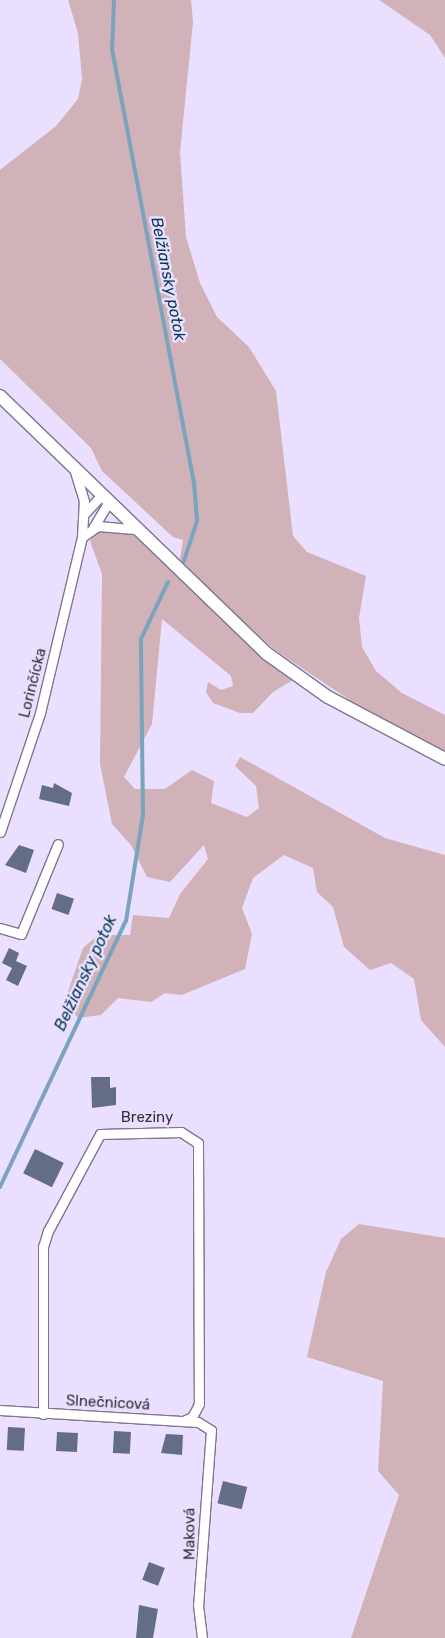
<!DOCTYPE html>
<html>
<head>
<meta charset="utf-8">
<style>
  body { margin:0 }
  #map { position:relative; width:445px; height:1638px; overflow:hidden; background:#eadffe; font-family:Rubik,sans-serif }
  div>[style] { position:absolute }
  .green>* { inset:0; background:#d0b2b8 }
  .stream>* { height:4px; margin:-2px; padding:0 2px; transform-origin:2px; border-radius:2px; background:#7ba3bd }
  .building>* { inset:0; background:#636d87; transform-origin:0 0 }
  .roads { filter:drop-shadow(1px 0 #7f7591) drop-shadow(-1px 0 #7f7591) drop-shadow(0 1px #7f7591) drop-shadow(0 -1px #7f7591) }
  .minor>* { height:9px; margin:-4.5px; padding:0 4.5px; transform-origin:4.5px; border-radius:4.5px; background:#fff }
  .secondary>* { height:12px; margin:-6px; padding:0 6px; transform-origin:6px; border-radius:6px; background:#fff }
  span { translate:-50% -50%; white-space:nowrap; text-align:center; line-height:1.15; -webkit-text-stroke:5px #eadffe; paint-order:stroke }
  .street-label { font-size:15px; color:#332f3b }
  .water-label { font-size:16px; color:#033a55; font-style:italic }
</style>
</head>
<body>
<div id="map">
  <div class="green">
    <i style="clip-path:polygon(68px 0,191px 0,193px 22px,180px 152px,186px 237px,200px 283px,217px 317px,249px 347px,276px 391px,293px 536px,307px 552px,366px 576px,359px 618px,362px 647px,376px 671px,402px 693px,445px 715px,445px 751px,366px 711px,275px 650px,208px 590px,180px 559px,183px 540px,173px 537px,102px 471px,91px 448px,0 359px,0 170px,56px 126px,78px 99px,82px 79px,78px 33px)"></i>
    <i style="clip-path:polygon(379px 0,445px 0,445px 58px,430px 35px)"></i>
    <i style="clip-path:polygon(117px 529px,131px 533px,293px 680px,273px 692px,253px 713px,240px 713px,213px 703px,206px 692px,208px 682px,221px 690px,233px 686px,231px 676px,162px 619px,152px 724px,124px 777px,135px 789px,165px 789px,192px 770px,214px 781px,211px 803px,247px 817px,259px 808px,256px 786px,235px 766px,240px 757px,385px 838px,445px 855px,445px 1047px,421px 1020px,414px 979px,391px 963px,370px 970px,344px 947px,333px 907px,317px 892px,313px 868px,284px 855px,253px 878px,242px 908px,252px 934px,245px 969px,182px 995px,165px 993px,151px 1002px,118px 998px,101px 1015px,78px 1018px,64px 1003px,83px 948px,98px 935px,130px 935px,133px 915px,169px 918px,180px 894px,208px 859px,204px 845px,170px 882px,147px 877px,131px 845px,112px 824px,100px 764px,102px 574px,90px 541px,97px 531px)"></i>
    <i style="clip-path:polygon(359px 1224px,445px 1238px,445px 1638px,351px 1638px,399px 1495px,378px 1471px,383px 1381px,307px 1357px,326px 1272px,341px 1239px)"></i>
  </div>
  <div class="stream">
    <i style="left:114px;top:0;width:49px;rotate:92.3deg"></i>
    <i style="left:112px;top:49px;width:443px;rotate:79.3deg"></i>
    <i style="left:194px;top:484px;width:37px;rotate:85deg"></i>
    <i style="left:197px;top:521px;width:42px;rotate:108deg"></i>
    <i style="left:0;top:1187px;width:294px;rotate:-64.7deg"></i>
    <i style="left:126px;top:921px;width:107px;rotate:-80.9deg"></i>
    <i style="left:143px;top:815px;width:176px;rotate:-90.7deg"></i>
    <i style="left:141px;top:639px;width:63px;rotate:-64.7deg"></i>
  </div>
  <div class="building">
    <i style="clip-path:polygon(54px 783px,72px 793px,69px 806px,39px 799px,42px 785px,53px 788px)"></i>
    <i style="clip-path:polygon(19px 845px,34px 850px,26px 873px,5px 865px)"></i>
    <i style="left:57px;top:893px;width:18px;height:17px;rotate:19deg"></i>
    <i style="clip-path:polygon(9px 948px,19px 953px,16px 961px,27px 966px,18px 986px,6px 980px,12px 968px,2px 963px)"></i>
    <i style="clip-path:polygon(91px 1077px,110px 1077px,110px 1088px,116px 1087px,116px 1105px,92px 1108px)"></i>
    <i style="left:35px;top:1149px;width:32px;height:27px;rotate:26deg"></i>
    <i style="left:8px;top:1427px;width:17px;height:23px;rotate:3deg"></i>
    <i style="left:114px;top:1431px;width:17px;height:22px;rotate:3deg"></i>
    <i style="left:57px;top:1432px;width:21px;height:19px;rotate:3deg"></i>
    <i style="clip-path:polygon(166px 1434px,183px 1435px,182px 1455px,161px 1453px)"></i>
    <i style="left:223px;top:1481px;width:25px;height:23px;rotate:14deg"></i>
    <i style="left:149px;top:1562px;width:17px;height:19px;rotate:21deg"></i>
    <i style="clip-path:polygon(139px 1605px,158px 1609px,153px 1638px,136px 1638px)"></i>
  </div>
  <div class="roads">
    <div class="minor">
      <i style="left:84px;top:514px;width:25px;rotate:-47deg"></i>
      <i style="left:93px;top:528px;width:29px;rotate:-59deg"></i>
      <i style="left:82px;top:537px;width:19px;rotate:-35deg"></i>
      <i style="left:98px;top:526px;width:36px;rotate:5deg"></i>
      <i style="left:0;top:832px;width:126px;rotate:-71.4deg"></i>
      <i style="left:40px;top:713px;width:181px;rotate:-76.6deg"></i>
      <i style="left:82px;top:537px;width:36px;rotate:-87deg"></i>
      <i style="left:84px;top:501px;width:31px;rotate:-107deg"></i>
      <i style="left:0;top:928px;width:22px;rotate:16deg"></i>
      <i style="left:21px;top:934px;width:97px;rotate:-67.7deg"></i>
      <i style="left:0;top:1410px;width:198px;rotate:3.5deg"></i>
      <i style="left:198px;top:1422px;width:15px;rotate:32deg"></i>
      <i style="left:211px;top:1430px;width:175px;rotate:94.2deg"></i>
      <i style="left:198px;top:1605px;width:33px;rotate:83deg"></i>
      <i style="left:43px;top:1414px;width:167px;rotate:-90deg"></i>
      <i style="left:43px;top:1247px;width:17px;rotate:-73deg"></i>
      <i style="left:48px;top:1231px;width:110px;rotate:-61.8deg"></i>
      <i style="left:100px;top:1134px;width:81px;rotate:-1.4deg"></i>
      <i style="left:181px;top:1132px;width:20px;rotate:33deg"></i>
      <i style="left:198px;top:1143px;width:261px;rotate:89.8deg"></i>
      <i style="left:199px;top:1404px;width:15px;rotate:118deg"></i>
      <i style="left:192px;top:1417px;width:10px;rotate:156deg"></i>
    </div>
    <div class="secondary">
      <i style="left:0;top:396px;width:370px;rotate:44deg"></i>
      <i style="left:266px;top:653px;width:76px;rotate:35.4deg"></i>
      <i style="left:328px;top:697px;width:132px;rotate:27.9deg"></i>
    </div>
  </div>
  <div class="street-label">
    <span style="left:33px;top:683px;rotate:-76deg">Lorinčícka</span>
    <span style="left:147px;top:1118px">Breziny</span>
    <span style="left:108px;top:1403px;rotate:3deg">Slnečnicová</span>
    <span style="left:190px;top:1534px;rotate:-90deg">Maková</span>
  </div>
  <div class="water-label">
    <span style="left:168px;top:279px;rotate:79deg">Belžiansky potok</span>
    <span style="left:86px;top:973px;rotate:-65deg">Belžiansky potok</span>
  </div>
</div>
</body>
</html>
